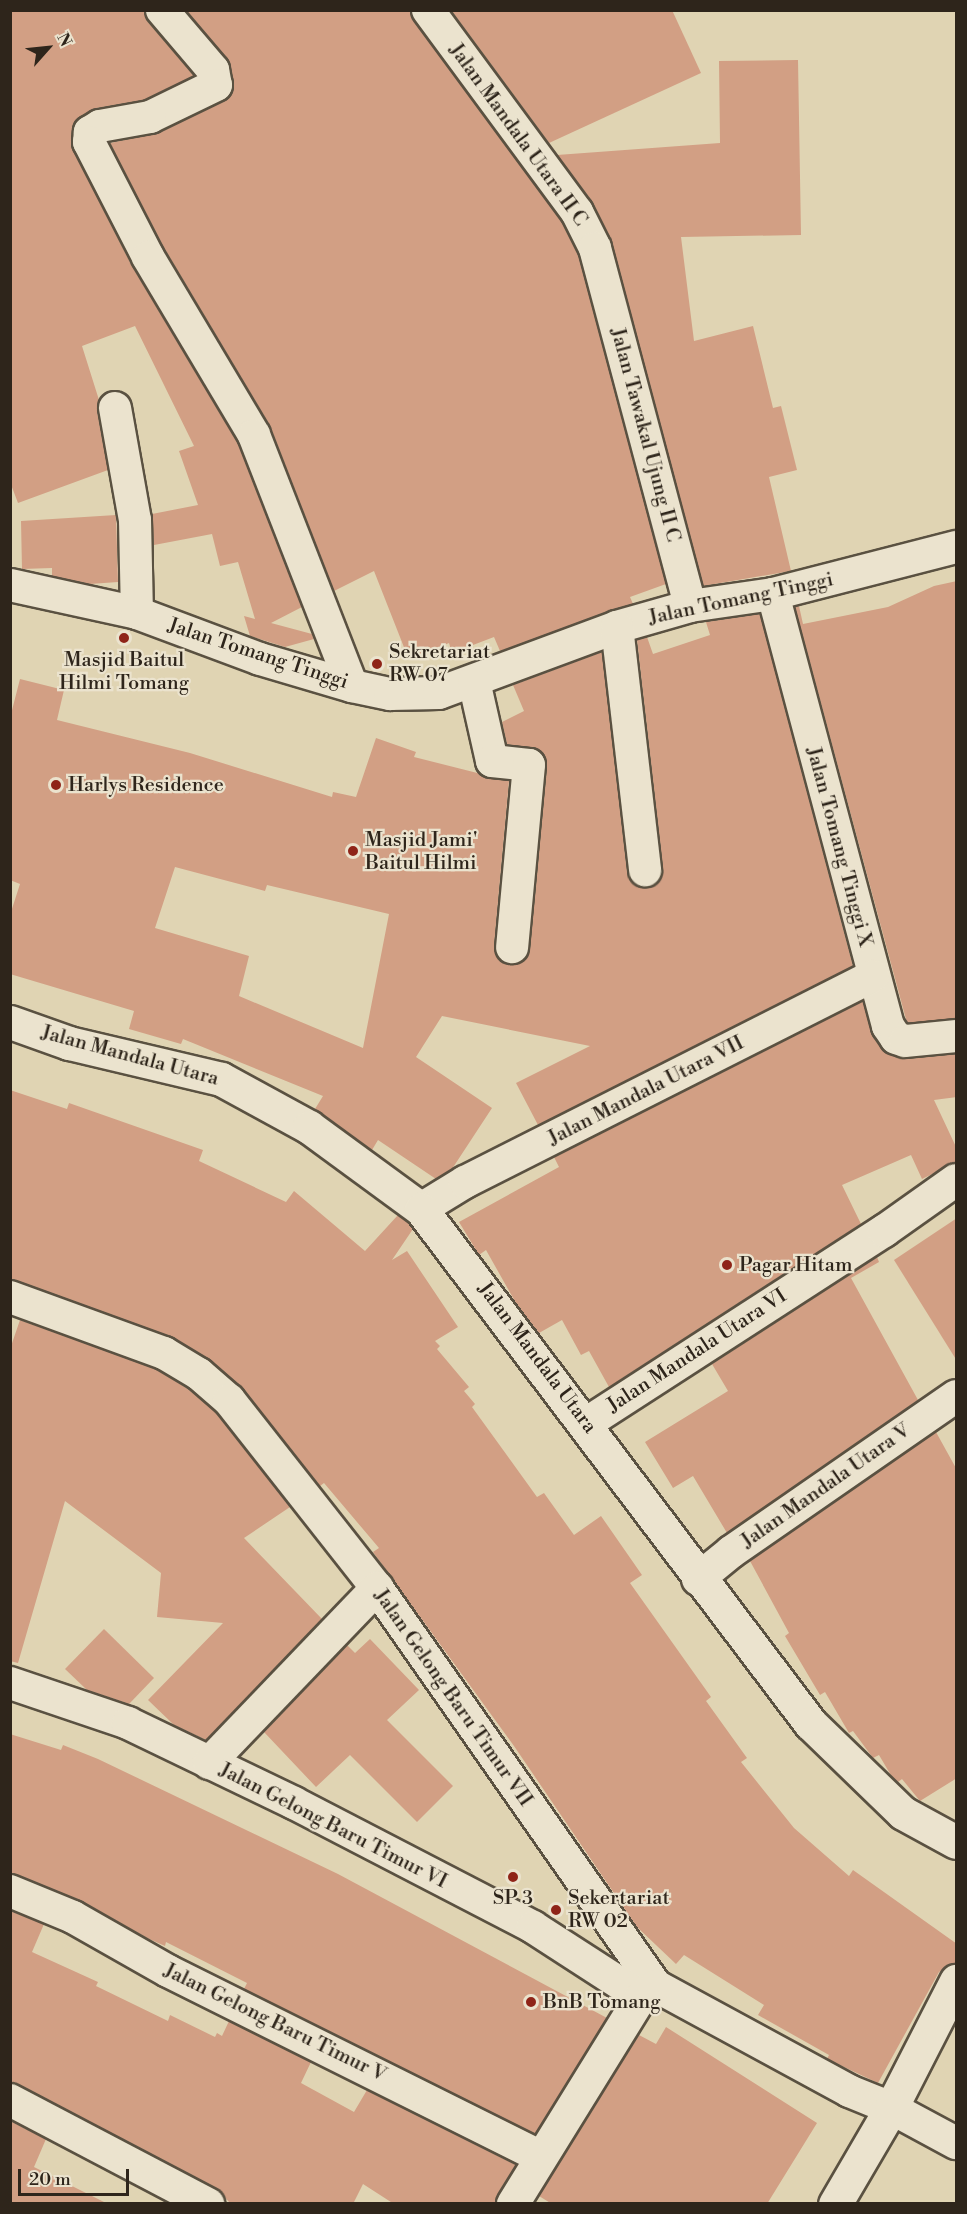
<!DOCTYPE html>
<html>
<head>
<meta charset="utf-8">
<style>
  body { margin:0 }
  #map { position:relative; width:967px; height:2214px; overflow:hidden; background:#e0d4b3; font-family:"Libre Bodoni",serif }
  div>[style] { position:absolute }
  .building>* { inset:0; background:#d29f84 }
  .roads { filter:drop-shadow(2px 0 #5a5141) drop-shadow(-2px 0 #5a5141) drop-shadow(0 2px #5a5141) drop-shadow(0 -2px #5a5141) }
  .minor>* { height:32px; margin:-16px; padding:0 16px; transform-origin:16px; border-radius:16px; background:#ebe3ce }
  .tertiary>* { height:33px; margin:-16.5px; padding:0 16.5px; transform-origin:16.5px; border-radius:16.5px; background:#ebe3ce }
  .dots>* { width:16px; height:16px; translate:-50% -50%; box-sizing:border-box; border:3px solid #ebe3ce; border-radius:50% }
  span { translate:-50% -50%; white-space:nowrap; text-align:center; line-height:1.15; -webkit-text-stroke:4.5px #ebe3ce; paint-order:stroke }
  .street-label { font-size:20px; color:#2e251b }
  .poi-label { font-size:20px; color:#2e251b }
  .left { translate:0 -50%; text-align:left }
  .frame { position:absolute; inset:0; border:12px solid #2e251b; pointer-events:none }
  .north { position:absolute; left:18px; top:18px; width:60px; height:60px; -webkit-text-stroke:4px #ebe3ce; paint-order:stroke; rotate:63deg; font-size:16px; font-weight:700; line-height:24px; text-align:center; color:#2e251b }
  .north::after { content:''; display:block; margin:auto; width:21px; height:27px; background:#2e251b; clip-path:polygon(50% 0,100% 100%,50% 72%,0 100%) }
  .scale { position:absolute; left:18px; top:2169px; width:111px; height:27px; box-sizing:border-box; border:3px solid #2e251b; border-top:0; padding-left:8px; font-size:18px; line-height:21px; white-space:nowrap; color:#2e251b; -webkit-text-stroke:4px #ebe3ce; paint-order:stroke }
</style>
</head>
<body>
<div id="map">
  <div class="building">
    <i style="clip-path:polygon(10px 10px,144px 10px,148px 22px,194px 76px,144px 100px,97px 108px,81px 117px,72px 130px,73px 150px,132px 266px,238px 443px,302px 607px,271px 623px,312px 634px,314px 639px,285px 647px,250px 636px,244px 616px,255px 619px,238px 562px,220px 566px,212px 534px,154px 545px,152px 514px,198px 505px,179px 451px,194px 446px,135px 326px,82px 346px,99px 400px,97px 411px,108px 470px,18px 503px,10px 482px)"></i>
    <i style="clip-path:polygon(186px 10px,410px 10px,414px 21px,562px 221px,578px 254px,666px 584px,630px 597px,633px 604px,500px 651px,494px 637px,452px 653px,449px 643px,409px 660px,374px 571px,334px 591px,270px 426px,164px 248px,110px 143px,158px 133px,230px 96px,234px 82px,227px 59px)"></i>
    <i style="clip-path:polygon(451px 10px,672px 10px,701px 73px,549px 143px)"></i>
    <i style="clip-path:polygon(798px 60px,801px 235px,681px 237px,694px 341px,753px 326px,773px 408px,781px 406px,797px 470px,769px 477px,791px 571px,703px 586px,612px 243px,592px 201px,557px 155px,720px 143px,719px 61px)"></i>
    <i style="clip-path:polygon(116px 515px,118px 582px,90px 584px,52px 576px,52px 568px,22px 569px,21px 521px)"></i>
    <i style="clip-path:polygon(957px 581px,957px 1018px,907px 1023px,795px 607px,799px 606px,803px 624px,888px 607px,934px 586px)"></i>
    <i style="clip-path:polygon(evenodd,760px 614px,853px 966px,538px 1125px,516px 1083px,590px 1046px,442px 1016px,416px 1057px,492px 1108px,452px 1169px,436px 1179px,378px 1140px,372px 1150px,315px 1109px,323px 1096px,183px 1039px,181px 1044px,129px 1029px,134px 1011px,10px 974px,10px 915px,20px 884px,10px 880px,10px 718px,20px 679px,64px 690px,57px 720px,190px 753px,332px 797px,333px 792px,356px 797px,376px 738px,416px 752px,414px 757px,509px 781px,494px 945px,501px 961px,511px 965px,526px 958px,530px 949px,547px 767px,539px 750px,507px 744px,502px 722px,524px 711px,513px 685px,602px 652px,627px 872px,637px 886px,648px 888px,661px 878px,663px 868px,637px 640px,647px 637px,653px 654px,710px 635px,706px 622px,760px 614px,175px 867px,265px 891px,267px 885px,389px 914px,363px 1048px,239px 996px,249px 956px,155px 928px,175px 867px)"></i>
    <i style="clip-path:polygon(863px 1001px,873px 1036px,890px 1055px,907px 1059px,957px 1054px,957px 1097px,934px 1100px,957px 1149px,957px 1162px,922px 1179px,911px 1155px,842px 1185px,861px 1224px,609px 1387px,589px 1351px,581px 1355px,562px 1320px,539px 1333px,517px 1305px,486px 1250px,479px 1255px,459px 1222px,559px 1167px,554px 1157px)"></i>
    <i style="clip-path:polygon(10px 1090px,67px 1109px,69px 1103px,203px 1150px,199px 1161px,286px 1202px,294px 1191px,365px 1251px,398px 1215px,408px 1222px,413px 1229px,392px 1260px,407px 1251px,458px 1327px,435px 1341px,440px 1346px,437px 1349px,469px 1387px,464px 1391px,475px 1404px,472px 1407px,537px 1497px,544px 1493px,574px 1535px,601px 1516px,642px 1575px,630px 1583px,711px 1697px,706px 1701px,747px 1758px,741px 1762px,794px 1828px,849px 1876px,853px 1870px,957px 1944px,957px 1963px,939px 1972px,878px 2083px,827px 2059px,829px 2055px,758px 2015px,764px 2005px,684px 1955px,676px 1964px,637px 1927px,514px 1746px,373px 1552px,379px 1548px,324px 1483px,320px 1486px,241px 1387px,208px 1359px,170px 1336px,10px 1280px)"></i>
    <i style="clip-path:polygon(957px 1218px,957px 1361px,894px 1260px)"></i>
    <i style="clip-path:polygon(877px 1257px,879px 1262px,851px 1278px,918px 1400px,727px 1533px,693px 1476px,673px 1488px,645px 1442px,728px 1391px,712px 1364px)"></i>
    <i style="clip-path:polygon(20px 1320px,156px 1369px,188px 1389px,216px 1412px,290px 1507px,244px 1538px,322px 1619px,206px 1740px,174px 1725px,148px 1700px,223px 1623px,157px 1617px,161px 1573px,65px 1501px,18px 1663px,10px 1661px,10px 1349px)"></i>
    <i style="clip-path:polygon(936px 1432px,957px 1470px,957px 1778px,920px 1801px,902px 1779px,898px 1782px,892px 1777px,879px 1755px,873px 1758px,853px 1731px,849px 1733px,825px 1692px,820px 1695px,785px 1636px,789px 1633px,750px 1561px)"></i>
    <i style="clip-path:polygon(104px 1629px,154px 1678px,129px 1704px,87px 1690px,65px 1669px)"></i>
    <i style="clip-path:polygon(370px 1639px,419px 1690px,387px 1720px,453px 1786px,417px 1822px,350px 1755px,316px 1787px,264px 1732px,347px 1645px,355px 1653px)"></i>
    <i style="clip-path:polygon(10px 1734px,61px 1750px,63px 1745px,98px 1759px,338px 1874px,607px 2018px,535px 2134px,244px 1989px,247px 1983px,166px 1942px,165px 1946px,147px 1938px,80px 1900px,10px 1873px)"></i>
    <i style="clip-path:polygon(10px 1911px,44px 1924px,32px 1952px,98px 1982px,96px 1986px,168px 2021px,170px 2015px,215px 2037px,217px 2033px,222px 2036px,229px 2021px,311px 2062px,301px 2083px,354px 2112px,367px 2090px,516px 2165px,495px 2204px,394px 2204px,363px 2184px,353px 2204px,231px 2204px,216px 2188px,10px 2082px)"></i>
    <i style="clip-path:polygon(666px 2027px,817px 2123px,767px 2204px,552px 2204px,539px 2196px,639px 2035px,656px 2044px)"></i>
    <i style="clip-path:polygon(10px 2121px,46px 2139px,34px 2167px,108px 2204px,10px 2204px)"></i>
  </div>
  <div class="roads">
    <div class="minor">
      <i style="left:162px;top:10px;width:79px;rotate:49.6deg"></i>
      <i style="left:213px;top:70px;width:15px;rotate:79deg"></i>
      <i style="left:216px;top:85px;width:73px;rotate:154.1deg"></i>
      <i style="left:150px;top:117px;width:51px;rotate:169.8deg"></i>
      <i style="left:100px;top:126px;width:12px;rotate:149deg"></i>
      <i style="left:90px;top:132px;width:10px;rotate:96deg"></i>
      <i style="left:89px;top:142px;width:129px;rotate:62.8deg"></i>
      <i style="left:148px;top:257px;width:207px;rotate:59.2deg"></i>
      <i style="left:254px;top:435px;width:269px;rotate:68.7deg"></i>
      <i style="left:428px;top:10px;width:251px;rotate:53.6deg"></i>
      <i style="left:577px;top:212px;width:40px;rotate:63.4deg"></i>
      <i style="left:595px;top:248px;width:370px;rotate:75.1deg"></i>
      <i style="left:115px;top:408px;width:114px;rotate:79.9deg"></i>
      <i style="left:135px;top:520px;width:93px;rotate:88.8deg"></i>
      <i style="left:10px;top:585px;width:130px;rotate:12.4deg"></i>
      <i style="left:137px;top:613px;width:131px;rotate:20.5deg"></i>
      <i style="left:260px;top:659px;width:96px;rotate:16.4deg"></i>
      <i style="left:352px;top:686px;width:39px;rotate:12deg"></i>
      <i style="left:390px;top:694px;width:49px;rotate:-1.2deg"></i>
      <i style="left:439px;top:693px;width:190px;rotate:-20.3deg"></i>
      <i style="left:617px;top:627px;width:76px;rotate:-16deg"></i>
      <i style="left:690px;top:606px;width:84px;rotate:-8.2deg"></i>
      <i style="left:773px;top:594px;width:189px;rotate:-14.4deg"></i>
      <i style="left:773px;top:594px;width:447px;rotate:75.1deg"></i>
      <i style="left:888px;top:1026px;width:14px;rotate:56deg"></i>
      <i style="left:896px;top:1038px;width:9px;rotate:18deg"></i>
      <i style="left:905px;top:1041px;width:51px;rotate:-5.6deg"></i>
      <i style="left:617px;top:627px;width:245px;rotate:83.4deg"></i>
      <i style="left:474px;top:681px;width:82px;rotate:77.3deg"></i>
      <i style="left:492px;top:761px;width:37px;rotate:6deg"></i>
      <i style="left:529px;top:765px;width:183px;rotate:95.3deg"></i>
      <i style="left:421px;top:1209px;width:52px;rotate:-31.5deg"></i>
      <i style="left:465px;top:1182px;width:457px;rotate:-26.8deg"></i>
      <i style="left:10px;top:1297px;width:164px;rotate:20deg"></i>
      <i style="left:164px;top:1353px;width:41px;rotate:31deg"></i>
      <i style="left:199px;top:1374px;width:40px;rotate:41deg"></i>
      <i style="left:229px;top:1400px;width:239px;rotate:51.8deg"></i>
      <i style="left:377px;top:1588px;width:486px;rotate:55deg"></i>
      <i style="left:656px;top:1986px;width:220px;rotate:28.5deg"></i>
      <i style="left:849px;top:2091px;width:45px;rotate:22deg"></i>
      <i style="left:891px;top:2108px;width:74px;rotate:28.3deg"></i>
      <i style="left:587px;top:1423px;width:354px;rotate:-32.9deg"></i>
      <i style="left:884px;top:1231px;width:88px;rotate:-35.3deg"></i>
      <i style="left:698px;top:1579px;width:43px;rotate:-39.3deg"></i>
      <i style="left:731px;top:1552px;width:274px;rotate:-34.7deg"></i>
      <i style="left:10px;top:1683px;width:125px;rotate:18.7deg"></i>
      <i style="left:128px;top:1723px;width:184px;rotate:25.7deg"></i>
      <i style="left:294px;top:1803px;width:269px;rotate:27.4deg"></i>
      <i style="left:533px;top:1927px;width:129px;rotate:32.9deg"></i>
      <i style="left:209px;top:1763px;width:243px;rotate:-46.2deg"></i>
      <i style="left:10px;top:1891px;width:68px;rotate:22.4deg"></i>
      <i style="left:73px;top:1917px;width:109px;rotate:29.6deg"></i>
      <i style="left:168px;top:1971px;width:415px;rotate:26.5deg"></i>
      <i style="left:10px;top:2100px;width:224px;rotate:27.7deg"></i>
      <i style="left:513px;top:2204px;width:243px;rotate:-58.3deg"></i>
      <i style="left:641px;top:1997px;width:19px;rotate:-36deg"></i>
    </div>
    <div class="tertiary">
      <i style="left:10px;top:1022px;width:63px;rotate:19.6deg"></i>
      <i style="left:69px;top:1043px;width:156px;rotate:13.3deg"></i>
      <i style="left:221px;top:1079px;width:100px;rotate:28.6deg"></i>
      <i style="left:309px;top:1127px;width:139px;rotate:36.2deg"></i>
      <i style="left:421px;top:1209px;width:645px;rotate:52.88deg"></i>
      <i style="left:810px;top:1723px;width:129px;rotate:44.1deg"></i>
      <i style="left:903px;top:1813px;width:60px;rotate:28.7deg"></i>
      <i style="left:835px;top:2204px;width:111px;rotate:-59.7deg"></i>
      <i style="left:891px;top:2108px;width:143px;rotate:-62.9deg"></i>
    </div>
  </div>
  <div class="dots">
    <i style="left:124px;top:638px;background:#8f2418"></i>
    <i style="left:377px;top:664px;background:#8f2418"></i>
    <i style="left:56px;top:785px;background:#8f2418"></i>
    <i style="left:353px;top:851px;background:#8f2418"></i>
    <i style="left:727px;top:1265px;background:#8f2418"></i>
    <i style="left:513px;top:1877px;background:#8f2418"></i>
    <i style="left:556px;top:1910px;background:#8f2418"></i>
    <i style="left:531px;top:2002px;background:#8f2418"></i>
  </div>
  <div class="street-label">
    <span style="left:518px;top:135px;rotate:54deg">Jalan Mandala Utara II C</span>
    <span style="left:645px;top:435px;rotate:75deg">Jalan Tawakal Ujung II C</span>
    <span style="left:741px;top:599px;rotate:-12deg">Jalan Tomang Tinggi</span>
    <span style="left:258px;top:654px;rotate:18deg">Jalan Tomang Tinggi</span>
    <span style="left:839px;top:847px;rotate:75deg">Jalan Tomang Tinggi X</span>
    <span style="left:130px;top:1056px;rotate:15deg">Jalan Mandala Utara</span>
    <span style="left:646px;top:1091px;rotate:-27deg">Jalan Mandala Utara VII</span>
    <span style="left:697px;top:1351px;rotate:-33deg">Jalan Mandala Utara VI</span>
    <span style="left:537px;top:1358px;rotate:53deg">Jalan Mandala Utara</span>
    <span style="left:826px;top:1486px;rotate:-35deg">Jalan Mandala Utara V</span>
    <span style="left:453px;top:1698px;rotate:55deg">Jalan Gelong Baru Timur VII</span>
    <span style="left:333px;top:1826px;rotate:27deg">Jalan Gelong Baru Timur VI</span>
    <span style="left:275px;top:2023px;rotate:26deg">Jalan Gelong Baru Timur V</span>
  </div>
  <div class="poi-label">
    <span class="left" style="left:389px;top:664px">Sekretariat<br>RW 07</span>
    <span style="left:124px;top:672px">Masjid Baitul<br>Hilmi Tomang</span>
    <span class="left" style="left:68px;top:785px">Harlys Residence</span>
    <span class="left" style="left:365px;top:852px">Masjid Jami'<br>Baitul Hilmi</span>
    <span class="left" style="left:739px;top:1265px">Pagar Hitam</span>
    <span style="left:513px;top:1898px">SP 3</span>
    <span class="left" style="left:568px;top:1910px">Sekertariat<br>RW 02</span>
    <span class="left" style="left:543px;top:2002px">BnB Tomang</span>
  </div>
  <div class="frame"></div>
  <div class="north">N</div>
  <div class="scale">20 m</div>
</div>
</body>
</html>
